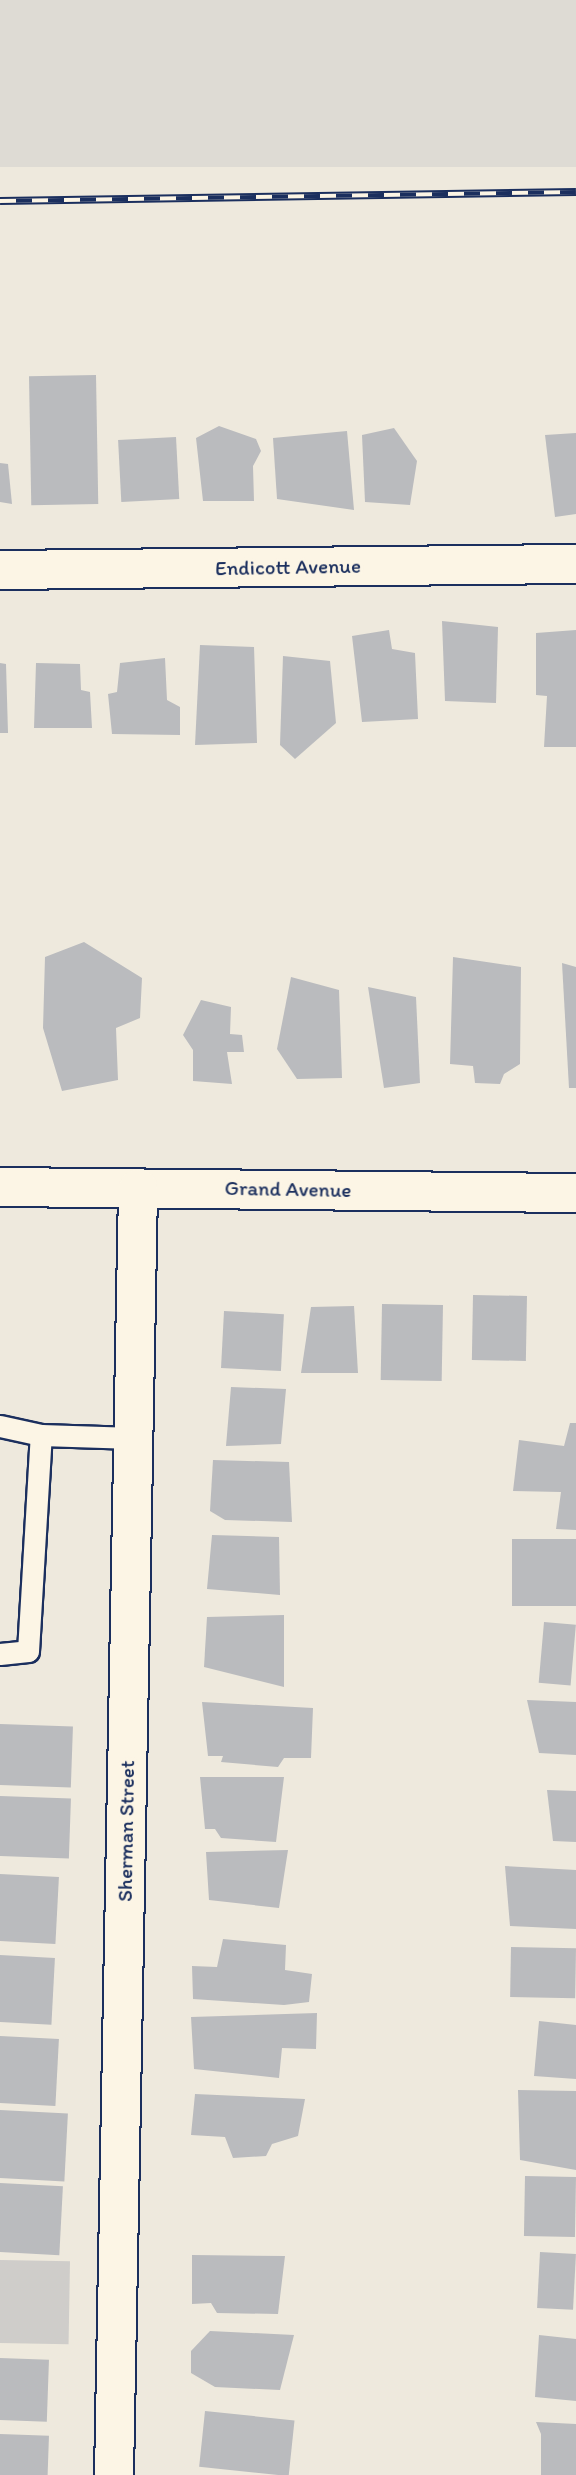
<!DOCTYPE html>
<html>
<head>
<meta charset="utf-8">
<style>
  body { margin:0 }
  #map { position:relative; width:576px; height:2475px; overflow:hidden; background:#eee9dd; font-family:Itim,sans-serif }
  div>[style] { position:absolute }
  .built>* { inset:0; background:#dedbd4; transform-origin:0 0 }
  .green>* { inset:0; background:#cfcdca; transform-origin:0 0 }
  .building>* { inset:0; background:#babbbe; transform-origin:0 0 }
  .roads { filter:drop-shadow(2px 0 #1b2f5e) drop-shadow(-2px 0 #1b2f5e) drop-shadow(0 2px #1b2f5e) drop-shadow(0 -2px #1b2f5e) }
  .service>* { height:21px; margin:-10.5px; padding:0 10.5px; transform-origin:10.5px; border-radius:10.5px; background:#fcf5e5 }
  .minor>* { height:38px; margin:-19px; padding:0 19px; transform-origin:19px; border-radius:19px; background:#fcf5e5 }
  .rail>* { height:8px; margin-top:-4px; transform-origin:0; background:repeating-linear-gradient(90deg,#fcf5e5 0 16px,#1b2f5e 0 32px); box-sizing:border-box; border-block:2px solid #1b2f5e }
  span { translate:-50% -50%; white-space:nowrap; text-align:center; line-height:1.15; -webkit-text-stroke:6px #fcf5e5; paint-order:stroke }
  .street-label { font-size:21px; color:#1b2f5e }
</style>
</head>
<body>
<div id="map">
  <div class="built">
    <i style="left:0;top:0;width:576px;height:167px"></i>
  </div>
  <div class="green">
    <i style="left:0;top:2260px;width:70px;height:83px;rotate:1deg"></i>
  </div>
  <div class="building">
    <i style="left:96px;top:375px;width:129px;height:67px;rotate:89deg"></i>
    <i style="clip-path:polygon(219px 426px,256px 439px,261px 451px,253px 466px,254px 501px,203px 501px,196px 438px)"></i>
    <i style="clip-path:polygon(394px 428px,417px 461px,410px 505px,365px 502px,362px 435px)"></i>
    <i style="clip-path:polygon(347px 431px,354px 510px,277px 499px,273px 438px)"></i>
    <i style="clip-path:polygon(576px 433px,576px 514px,555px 517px,545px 435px)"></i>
    <i style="left:176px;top:437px;width:62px;height:58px;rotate:87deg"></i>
    <i style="clip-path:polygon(0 463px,8px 464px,12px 504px,0 502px)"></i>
    <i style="clip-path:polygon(442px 621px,498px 627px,496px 703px,445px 701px)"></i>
    <i style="clip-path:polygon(389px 630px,392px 649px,415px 653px,418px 719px,362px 722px,352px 636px)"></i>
    <i style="clip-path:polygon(576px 630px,576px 747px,544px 747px,547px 696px,536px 695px,536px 633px)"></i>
    <i style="clip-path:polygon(200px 645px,254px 647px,257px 743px,195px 745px)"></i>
    <i style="clip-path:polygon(283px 656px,330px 661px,336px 723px,295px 759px,280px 745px)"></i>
    <i style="clip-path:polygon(165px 658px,167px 700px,180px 707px,180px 735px,112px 734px,108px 694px,117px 692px,120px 663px)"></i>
    <i style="clip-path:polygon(0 663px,6px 664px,8px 733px,0 733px)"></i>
    <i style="clip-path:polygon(36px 663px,80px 664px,81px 690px,90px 692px,92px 728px,34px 728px)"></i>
    <i style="clip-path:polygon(84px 942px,142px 978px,140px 1018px,116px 1028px,118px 1080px,62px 1091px,43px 1028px,45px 957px)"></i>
    <i style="clip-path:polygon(453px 957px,521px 967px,520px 1064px,504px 1074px,500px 1084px,475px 1083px,473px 1066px,450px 1064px)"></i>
    <i style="clip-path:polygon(562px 963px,576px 967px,576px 1088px,569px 1088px)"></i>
    <i style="clip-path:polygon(291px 977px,339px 990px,342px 1078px,297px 1079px,277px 1049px)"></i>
    <i style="clip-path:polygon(368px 987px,416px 997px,420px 1083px,384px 1088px)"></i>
    <i style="clip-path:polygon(201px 1000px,231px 1007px,230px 1034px,242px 1035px,244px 1052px,227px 1052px,232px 1084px,193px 1081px,193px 1050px,183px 1035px)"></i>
    <i style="left:473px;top:1295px;width:54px;height:65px;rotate:1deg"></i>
    <i style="left:382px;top:1304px;width:61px;height:76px;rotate:1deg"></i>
    <i style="clip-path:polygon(354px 1306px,358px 1373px,301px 1373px,311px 1307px)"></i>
    <i style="left:224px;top:1311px;width:60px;height:57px;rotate:3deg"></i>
    <i style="clip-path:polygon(231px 1387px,286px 1389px,281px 1444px,226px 1446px)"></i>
    <i style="clip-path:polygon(570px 1423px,576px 1423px,576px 1530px,556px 1529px,561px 1492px,513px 1491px,519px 1440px,564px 1446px)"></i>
    <i style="clip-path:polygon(213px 1460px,289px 1462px,292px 1522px,225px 1520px,210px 1511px)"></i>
    <i style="clip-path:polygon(212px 1535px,279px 1537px,280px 1595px,207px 1589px)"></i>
    <i style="left:512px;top:1539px;width:64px;height:67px"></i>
    <i style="clip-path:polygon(284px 1615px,284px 1687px,204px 1667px,207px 1617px)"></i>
    <i style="left:544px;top:1622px;width:32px;height:61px;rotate:5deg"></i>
    <i style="clip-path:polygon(527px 1700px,576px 1702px,576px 1755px,539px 1753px)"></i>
    <i style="clip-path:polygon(202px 1702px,313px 1708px,311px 1758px,284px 1758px,278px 1767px,221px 1762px,223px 1756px,208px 1756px)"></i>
    <i style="left:0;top:1724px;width:73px;height:61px;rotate:2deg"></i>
    <i style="clip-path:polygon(200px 1777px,284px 1777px,276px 1842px,221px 1838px,215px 1829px,205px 1829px)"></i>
    <i style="clip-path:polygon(547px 1790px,576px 1791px,576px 1842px,553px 1841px)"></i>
    <i style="left:0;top:1796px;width:71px;height:60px;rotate:2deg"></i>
    <i style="clip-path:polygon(288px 1850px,279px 1908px,209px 1900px,206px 1852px)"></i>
    <i style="clip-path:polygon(505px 1866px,576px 1870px,576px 1929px,510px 1926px)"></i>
    <i style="left:0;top:1874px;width:59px;height:67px;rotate:3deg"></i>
    <i style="clip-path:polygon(223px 1939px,286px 1945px,285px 1970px,312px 1974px,309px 2002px,284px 2005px,193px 1999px,192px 1966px,217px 1967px)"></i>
    <i style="left:511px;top:1947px;width:65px;height:50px;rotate:1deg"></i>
    <i style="left:0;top:1955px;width:55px;height:67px;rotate:3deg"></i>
    <i style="clip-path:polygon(317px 2013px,316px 2049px,282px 2048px,279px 2078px,194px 2069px,191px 2017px)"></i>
    <i style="clip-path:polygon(539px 2021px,576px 2025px,576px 2079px,534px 2076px)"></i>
    <i style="left:0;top:2036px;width:59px;height:67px;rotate:3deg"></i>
    <i style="clip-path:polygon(518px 2090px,576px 2091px,576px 2170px,520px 2160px)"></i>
    <i style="clip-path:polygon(195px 2094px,305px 2099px,298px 2136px,272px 2144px,266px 2156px,233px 2158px,225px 2137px,191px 2135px)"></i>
    <i style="left:0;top:2110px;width:68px;height:68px;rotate:3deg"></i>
    <i style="left:525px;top:2176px;width:51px;height:60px;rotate:1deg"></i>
    <i style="left:0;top:2183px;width:63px;height:69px;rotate:3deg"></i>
    <i style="left:540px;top:2252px;width:36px;height:56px;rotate:3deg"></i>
    <i style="clip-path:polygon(192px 2255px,285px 2256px,278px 2314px,217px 2313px,211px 2303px,192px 2304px)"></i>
    <i style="clip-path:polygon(210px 2331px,294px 2335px,280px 2390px,215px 2387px,191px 2373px,191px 2351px)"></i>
    <i style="clip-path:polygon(539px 2335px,576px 2339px,576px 2401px,535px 2397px)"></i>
    <i style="left:0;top:2358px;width:49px;height:62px;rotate:2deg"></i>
    <i style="left:205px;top:2411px;width:90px;height:56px;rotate:6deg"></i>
    <i style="clip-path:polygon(536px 2422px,576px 2424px,576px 2475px,541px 2475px,541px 2434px)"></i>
    <i style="left:0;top:2434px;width:49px;height:41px;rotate:2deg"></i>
  </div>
  <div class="roads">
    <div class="service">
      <i style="left:0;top:1426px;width:42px;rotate:12.4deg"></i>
      <i style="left:41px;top:1435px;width:93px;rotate:1.8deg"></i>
      <i style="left:0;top:1654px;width:28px;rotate:-6deg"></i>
      <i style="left:28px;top:1651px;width:216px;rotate:-86.6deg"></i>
    </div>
    <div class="minor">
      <i style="left:0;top:570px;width:576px;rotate:-0.6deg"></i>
      <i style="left:0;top:1187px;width:576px;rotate:0.6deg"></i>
      <i style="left:114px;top:2475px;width:1287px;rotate:-88.93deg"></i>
    </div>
  </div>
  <div class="rail">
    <i style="left:0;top:201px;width:576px;rotate:-0.9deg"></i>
  </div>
  <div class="street-label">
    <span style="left:288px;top:567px;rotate:-1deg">Endicott Avenue</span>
    <span style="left:288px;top:1189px;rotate:1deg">Grand Avenue</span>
    <span style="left:126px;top:1831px;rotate:-89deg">Sherman Street</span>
  </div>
</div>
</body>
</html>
